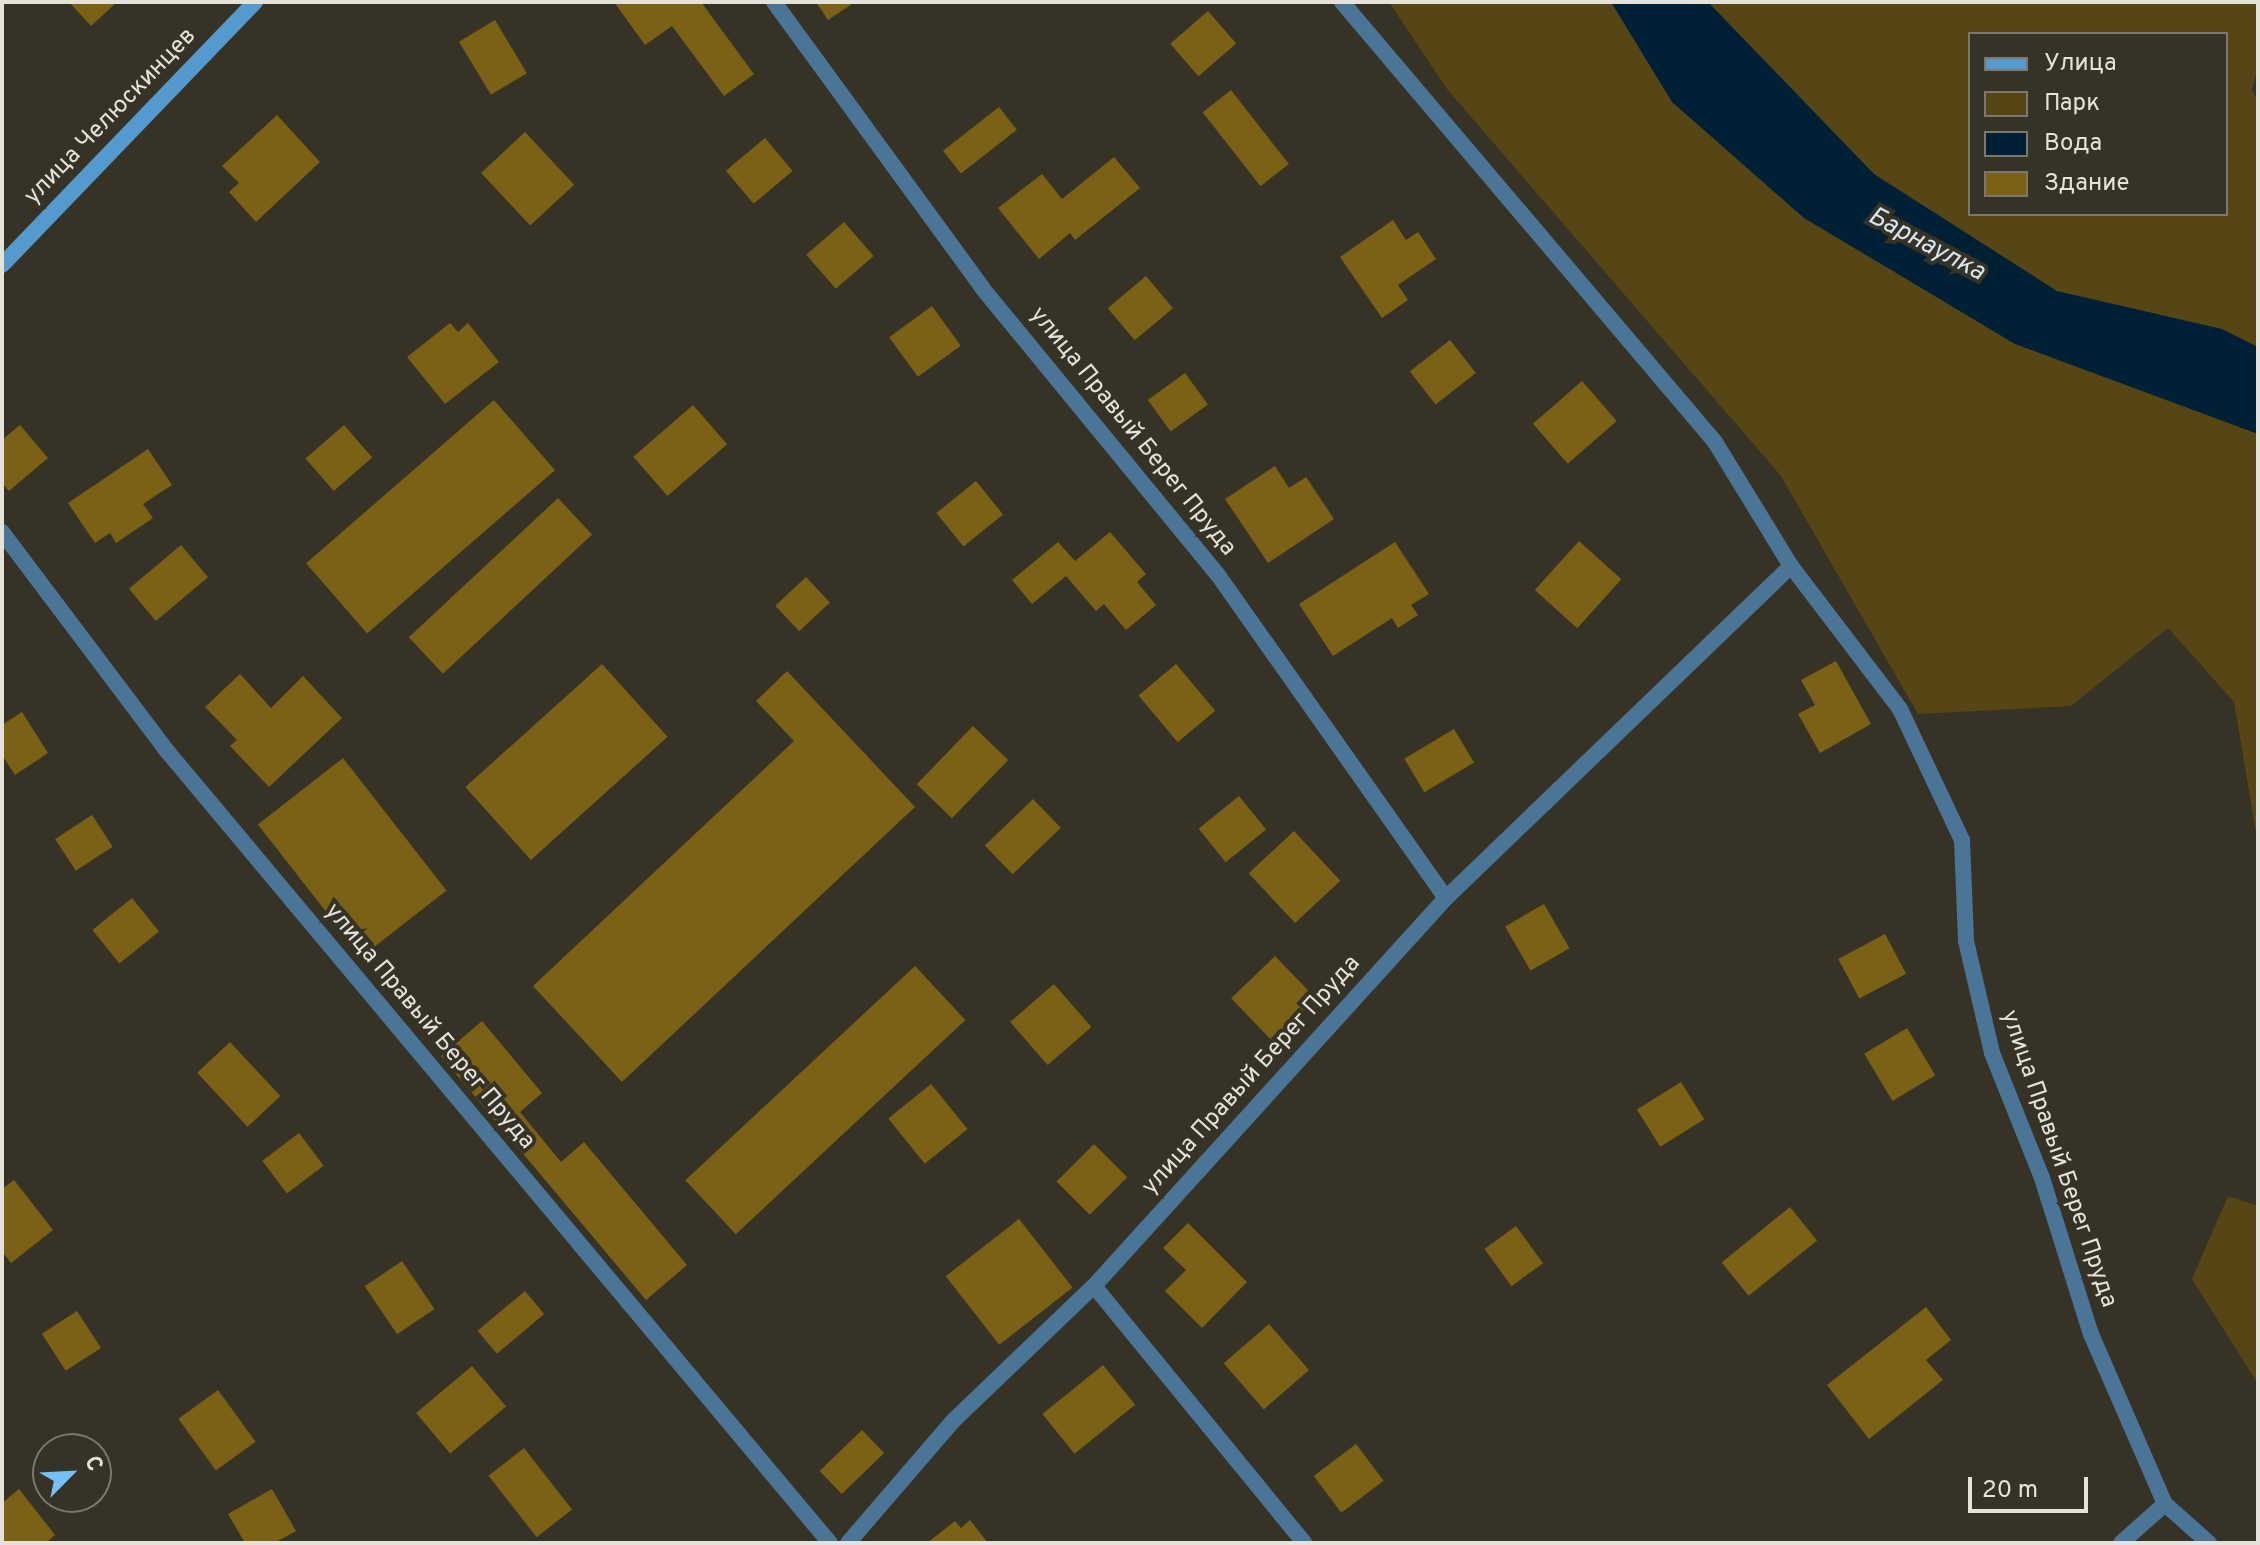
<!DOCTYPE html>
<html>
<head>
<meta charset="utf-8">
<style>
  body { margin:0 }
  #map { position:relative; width:2260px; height:1545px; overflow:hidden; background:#373226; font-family:Overpass,sans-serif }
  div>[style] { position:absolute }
  .green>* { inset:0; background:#574615 }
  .water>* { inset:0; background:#002036 }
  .building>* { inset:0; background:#7a6115; transform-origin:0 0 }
  .street>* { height:16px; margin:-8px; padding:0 8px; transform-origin:8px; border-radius:8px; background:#4b7596 }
  .secondary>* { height:16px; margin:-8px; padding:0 8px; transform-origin:8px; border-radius:8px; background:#549ace }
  span { translate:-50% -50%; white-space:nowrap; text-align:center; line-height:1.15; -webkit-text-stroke:8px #373226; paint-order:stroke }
  .street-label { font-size:24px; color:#e5e2da }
  .water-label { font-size:26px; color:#d6e6f4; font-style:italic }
  .frame { position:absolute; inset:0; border:4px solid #e5e2da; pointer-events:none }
  .legend { position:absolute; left:1968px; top:32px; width:260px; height:184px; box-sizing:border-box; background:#373226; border:2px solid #7d786e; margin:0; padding:10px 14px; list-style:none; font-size:24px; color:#e5e2da }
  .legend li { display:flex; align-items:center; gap:16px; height:40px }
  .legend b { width:40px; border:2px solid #7d786e }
  .north { position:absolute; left:32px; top:1433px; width:80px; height:80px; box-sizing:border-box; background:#373226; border:2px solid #7d786e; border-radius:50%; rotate:66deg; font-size:22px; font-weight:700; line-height:32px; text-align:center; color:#e5e2da }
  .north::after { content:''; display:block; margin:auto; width:28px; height:36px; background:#77c0f7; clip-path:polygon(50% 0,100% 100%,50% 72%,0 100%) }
  .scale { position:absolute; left:1968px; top:1477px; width:120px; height:36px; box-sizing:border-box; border:4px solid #e5e2da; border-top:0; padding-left:10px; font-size:24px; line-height:28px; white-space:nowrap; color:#e5e2da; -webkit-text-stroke:6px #373226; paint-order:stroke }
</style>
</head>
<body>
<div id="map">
  <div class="green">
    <i style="clip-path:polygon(evenodd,1389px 2px,2258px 2px,2258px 66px,2252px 90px,2258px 100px,2258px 845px,2234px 702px,2168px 628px,2071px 706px,1918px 714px,1781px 476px,1447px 89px,1389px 2px,1970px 34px,2226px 34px,2226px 214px,1970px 214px,1970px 34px)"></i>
    <i style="clip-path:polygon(2228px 1196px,2258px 1206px,2258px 1384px,2192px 1279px)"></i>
  </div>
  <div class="water">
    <i style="clip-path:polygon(1611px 2px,1708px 2px,1874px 174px,2057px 291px,2222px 329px,2258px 347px,2258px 434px,2015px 344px,1804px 218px,1672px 102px)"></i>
  </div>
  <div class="building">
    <i style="clip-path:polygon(69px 2px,117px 2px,91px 26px)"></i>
    <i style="clip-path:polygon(614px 2px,701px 2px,754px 74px,724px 96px,672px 26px,645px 45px)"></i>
    <i style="clip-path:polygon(816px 2px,855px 2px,828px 20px)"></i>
    <i style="left:1208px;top:11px;width:43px;height:50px;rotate:49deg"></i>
    <i style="left:495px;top:20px;width:62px;height:42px;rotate:59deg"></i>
    <i style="left:1231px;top:90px;width:94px;height:36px;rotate:52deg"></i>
    <i style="left:999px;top:107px;width:29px;height:71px;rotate:52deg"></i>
    <i style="clip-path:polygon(277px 115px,320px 162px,256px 222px,229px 192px,239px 183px,222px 166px)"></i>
    <i style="left:525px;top:132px;width:72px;height:60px;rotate:47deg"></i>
    <i style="left:765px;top:138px;width:43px;height:51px;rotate:50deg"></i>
    <i style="clip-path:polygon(1114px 157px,1140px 188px,1075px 240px,1070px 233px,1039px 259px,998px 208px,1042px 174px,1062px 199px)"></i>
    <i style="clip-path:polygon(1393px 220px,1406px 240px,1418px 232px,1436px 259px,1398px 285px,1408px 300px,1382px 318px,1340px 257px)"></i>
    <i style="left:844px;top:222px;width:45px;height:50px;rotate:49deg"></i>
    <i style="left:1146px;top:276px;width:42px;height:50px;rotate:50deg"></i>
    <i style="left:932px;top:306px;width:49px;height:53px;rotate:54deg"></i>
    <i style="clip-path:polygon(450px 323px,458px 332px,468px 323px,499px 362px,445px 404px,407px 357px)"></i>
    <i style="left:1450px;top:340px;width:42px;height:51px;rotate:52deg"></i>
    <i style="left:1185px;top:373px;width:39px;height:46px;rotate:54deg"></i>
    <i style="left:1582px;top:381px;width:53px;height:65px;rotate:49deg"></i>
    <i style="left:494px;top:400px;width:93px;height:249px;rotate:49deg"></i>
    <i style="left:693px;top:405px;width:52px;height:79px;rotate:49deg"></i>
    <i style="clip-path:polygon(20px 425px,48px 458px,9px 491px,2px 483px,2px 440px)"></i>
    <i style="left:344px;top:425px;width:43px;height:51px;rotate:49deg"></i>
    <i style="clip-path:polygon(148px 449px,172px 485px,143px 504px,153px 518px,116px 543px,110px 533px,95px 543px,68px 503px)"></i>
    <i style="clip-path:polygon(1275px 466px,1289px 488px,1306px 477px,1334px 519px,1268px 563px,1225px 499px)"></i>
    <i style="left:976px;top:481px;width:43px;height:51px;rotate:51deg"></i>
    <i style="left:558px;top:498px;width:50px;height:204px;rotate:47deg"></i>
    <i style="clip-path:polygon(1110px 532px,1146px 574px,1137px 582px,1156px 605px,1126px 630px,1104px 604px,1096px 611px,1066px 576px,1032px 604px,1012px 580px,1058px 542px,1075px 561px)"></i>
    <i style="left:1579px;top:541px;width:57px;height:66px;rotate:42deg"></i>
    <i style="clip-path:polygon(1395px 542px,1429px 594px,1411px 605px,1418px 615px,1398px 628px,1392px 618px,1333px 656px,1299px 604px)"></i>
    <i style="left:181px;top:545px;width:42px;height:68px;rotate:50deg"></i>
    <i style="left:806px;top:577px;width:35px;height:42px;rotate:47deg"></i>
    <i style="clip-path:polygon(1836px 661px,1871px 724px,1820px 753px,1798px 714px,1815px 705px,1801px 680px)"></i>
    <i style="left:602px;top:664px;width:98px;height:184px;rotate:48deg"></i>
    <i style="left:1176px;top:664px;width:61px;height:49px;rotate:50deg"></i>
    <i style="clip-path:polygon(787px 671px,915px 807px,622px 1082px,533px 986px,794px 741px,756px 701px)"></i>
    <i style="clip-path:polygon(240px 674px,271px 708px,303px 676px,342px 718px,269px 787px,230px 746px,237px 740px,205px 707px)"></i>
    <i style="clip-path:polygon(22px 712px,48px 753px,15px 775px,2px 755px,2px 725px)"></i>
    <i style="left:973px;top:726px;width:49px;height:81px;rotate:44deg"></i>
    <i style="left:1454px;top:729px;width:39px;height:58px;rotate:59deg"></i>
    <i style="left:343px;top:758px;width:168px;height:108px;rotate:52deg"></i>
    <i style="left:1239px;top:796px;width:43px;height:52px;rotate:51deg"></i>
    <i style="left:1033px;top:799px;width:40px;height:67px;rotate:46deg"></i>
    <i style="left:92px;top:815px;width:38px;height:44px;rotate:57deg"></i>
    <i style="left:1294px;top:831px;width:68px;height:62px;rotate:47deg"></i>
    <i style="left:132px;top:898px;width:43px;height:51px;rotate:51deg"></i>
    <i style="left:1544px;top:904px;width:51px;height:45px;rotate:60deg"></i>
    <i style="left:1885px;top:934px;width:45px;height:53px;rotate:62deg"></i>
    <i style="left:1275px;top:956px;width:59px;height:61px;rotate:46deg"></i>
    <i style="left:915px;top:966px;width:74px;height:314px;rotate:47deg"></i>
    <i style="left:1054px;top:984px;width:57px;height:58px;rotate:49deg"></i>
    <i style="clip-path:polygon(482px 1021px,542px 1093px,520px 1112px,561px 1162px,584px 1142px,687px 1265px,646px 1300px,441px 1056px)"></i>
    <i style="left:1907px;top:1028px;width:55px;height:50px;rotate:59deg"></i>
    <i style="left:230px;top:1042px;width:74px;height:45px;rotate:47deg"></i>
    <i style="left:1681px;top:1082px;width:44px;height:52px;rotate:58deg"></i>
    <i style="left:931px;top:1084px;width:58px;height:55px;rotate:51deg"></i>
    <i style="left:299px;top:1133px;width:41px;height:46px;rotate:53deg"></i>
    <i style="left:1094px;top:1144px;width:47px;height:53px;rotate:45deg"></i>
    <i style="clip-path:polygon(14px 1180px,53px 1230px,11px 1263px,2px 1251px,2px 1189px)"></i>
    <i style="left:1790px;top:1207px;width:43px;height:88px;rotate:51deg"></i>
    <i style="left:1019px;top:1219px;width:87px;height:93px;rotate:52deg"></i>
    <i style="clip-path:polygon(1188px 1223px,1247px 1282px,1202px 1328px,1165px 1291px,1186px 1270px,1163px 1248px)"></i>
    <i style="left:1516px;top:1226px;width:46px;height:39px;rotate:54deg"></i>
    <i style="left:402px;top:1261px;width:58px;height:45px;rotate:56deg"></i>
    <i style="left:525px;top:1291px;width:30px;height:62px;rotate:50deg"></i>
    <i style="clip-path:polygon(1926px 1307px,1951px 1340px,1926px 1360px,1943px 1380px,1869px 1439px,1827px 1385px)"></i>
    <i style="left:77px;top:1311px;width:44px;height:42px;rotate:57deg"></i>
    <i style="left:1269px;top:1324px;width:61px;height:60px;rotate:49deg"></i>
    <i style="left:1103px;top:1365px;width:51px;height:78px;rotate:51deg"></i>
    <i style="left:472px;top:1366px;width:53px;height:73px;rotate:50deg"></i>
    <i style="left:218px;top:1390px;width:64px;height:49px;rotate:54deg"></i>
    <i style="left:862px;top:1430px;width:32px;height:59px;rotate:46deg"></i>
    <i style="left:1356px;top:1444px;width:46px;height:53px;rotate:53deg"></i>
    <i style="left:524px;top:1448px;width:78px;height:45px;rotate:52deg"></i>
    <i style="clip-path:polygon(19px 1489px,55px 1535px,46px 1543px,2px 1543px,2px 1503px)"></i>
    <i style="clip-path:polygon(272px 1489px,296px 1531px,274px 1543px,245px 1543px,228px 1514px)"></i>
    <i style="clip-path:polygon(970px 1520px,988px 1543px,927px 1543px,955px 1521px,961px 1528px)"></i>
  </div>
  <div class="street">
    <i style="left:774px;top:2px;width:355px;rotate:53.9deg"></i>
    <i style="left:983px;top:289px;width:370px;rotate:50.6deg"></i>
    <i style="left:1218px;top:575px;width:395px;rotate:54.8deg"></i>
    <i style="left:1342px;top:2px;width:577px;rotate:49.71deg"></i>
    <i style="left:1715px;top:442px;width:145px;rotate:58.5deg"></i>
    <i style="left:1791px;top:566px;width:180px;rotate:52.7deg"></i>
    <i style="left:1900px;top:709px;width:145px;rotate:64.7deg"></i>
    <i style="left:1962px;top:840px;width:101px;rotate:87.7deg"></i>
    <i style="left:1966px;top:941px;width:115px;rotate:76.9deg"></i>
    <i style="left:1992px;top:1053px;width:135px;rotate:68.2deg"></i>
    <i style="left:2042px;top:1178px;width:164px;rotate:72.6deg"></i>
    <i style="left:2091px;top:1334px;width:185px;rotate:66.5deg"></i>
    <i style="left:2165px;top:1504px;width:59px;rotate:41.6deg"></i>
    <i style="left:2px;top:532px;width:274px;rotate:53deg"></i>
    <i style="left:167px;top:751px;width:1033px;rotate:50.07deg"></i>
    <i style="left:1094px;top:1286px;width:332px;rotate:50.7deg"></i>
    <i style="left:848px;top:1543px;width:161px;rotate:-49.3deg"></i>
    <i style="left:953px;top:1421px;width:195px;rotate:-43.8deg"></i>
    <i style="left:1094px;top:1286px;width:524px;rotate:-47.79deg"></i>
    <i style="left:1446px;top:898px;width:479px;rotate:-43.9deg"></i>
    <i style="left:2121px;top:1543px;width:59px;rotate:-41.6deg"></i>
  </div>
  <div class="secondary">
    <i style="left:2px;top:265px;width:365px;rotate:-46.1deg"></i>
  </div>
  <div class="street-label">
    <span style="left:111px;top:117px;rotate:-46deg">улица Челюскинцев</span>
    <span style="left:1132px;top:432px;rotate:51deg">улица Правый Берег Пруда</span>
    <span style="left:429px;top:1027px;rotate:50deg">улица Правый Берег Пруда</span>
    <span style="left:1252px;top:1076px;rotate:-48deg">улица Правый Берег Пруда</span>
    <span style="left:2058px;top:1159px;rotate:71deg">улица Правый Берег Пруда</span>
  </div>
  <div class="water-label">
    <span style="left:1926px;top:245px;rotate:28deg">Барнаулка</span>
  </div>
  <div class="frame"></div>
  <ul class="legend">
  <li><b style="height:10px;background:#549ace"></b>Улица</li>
  <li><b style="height:22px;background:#574615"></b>Парк</li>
  <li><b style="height:22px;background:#002036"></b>Вода</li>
  <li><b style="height:22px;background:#7a6115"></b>Здание</li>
  </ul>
  <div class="north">С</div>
  <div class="scale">20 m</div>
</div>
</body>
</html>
